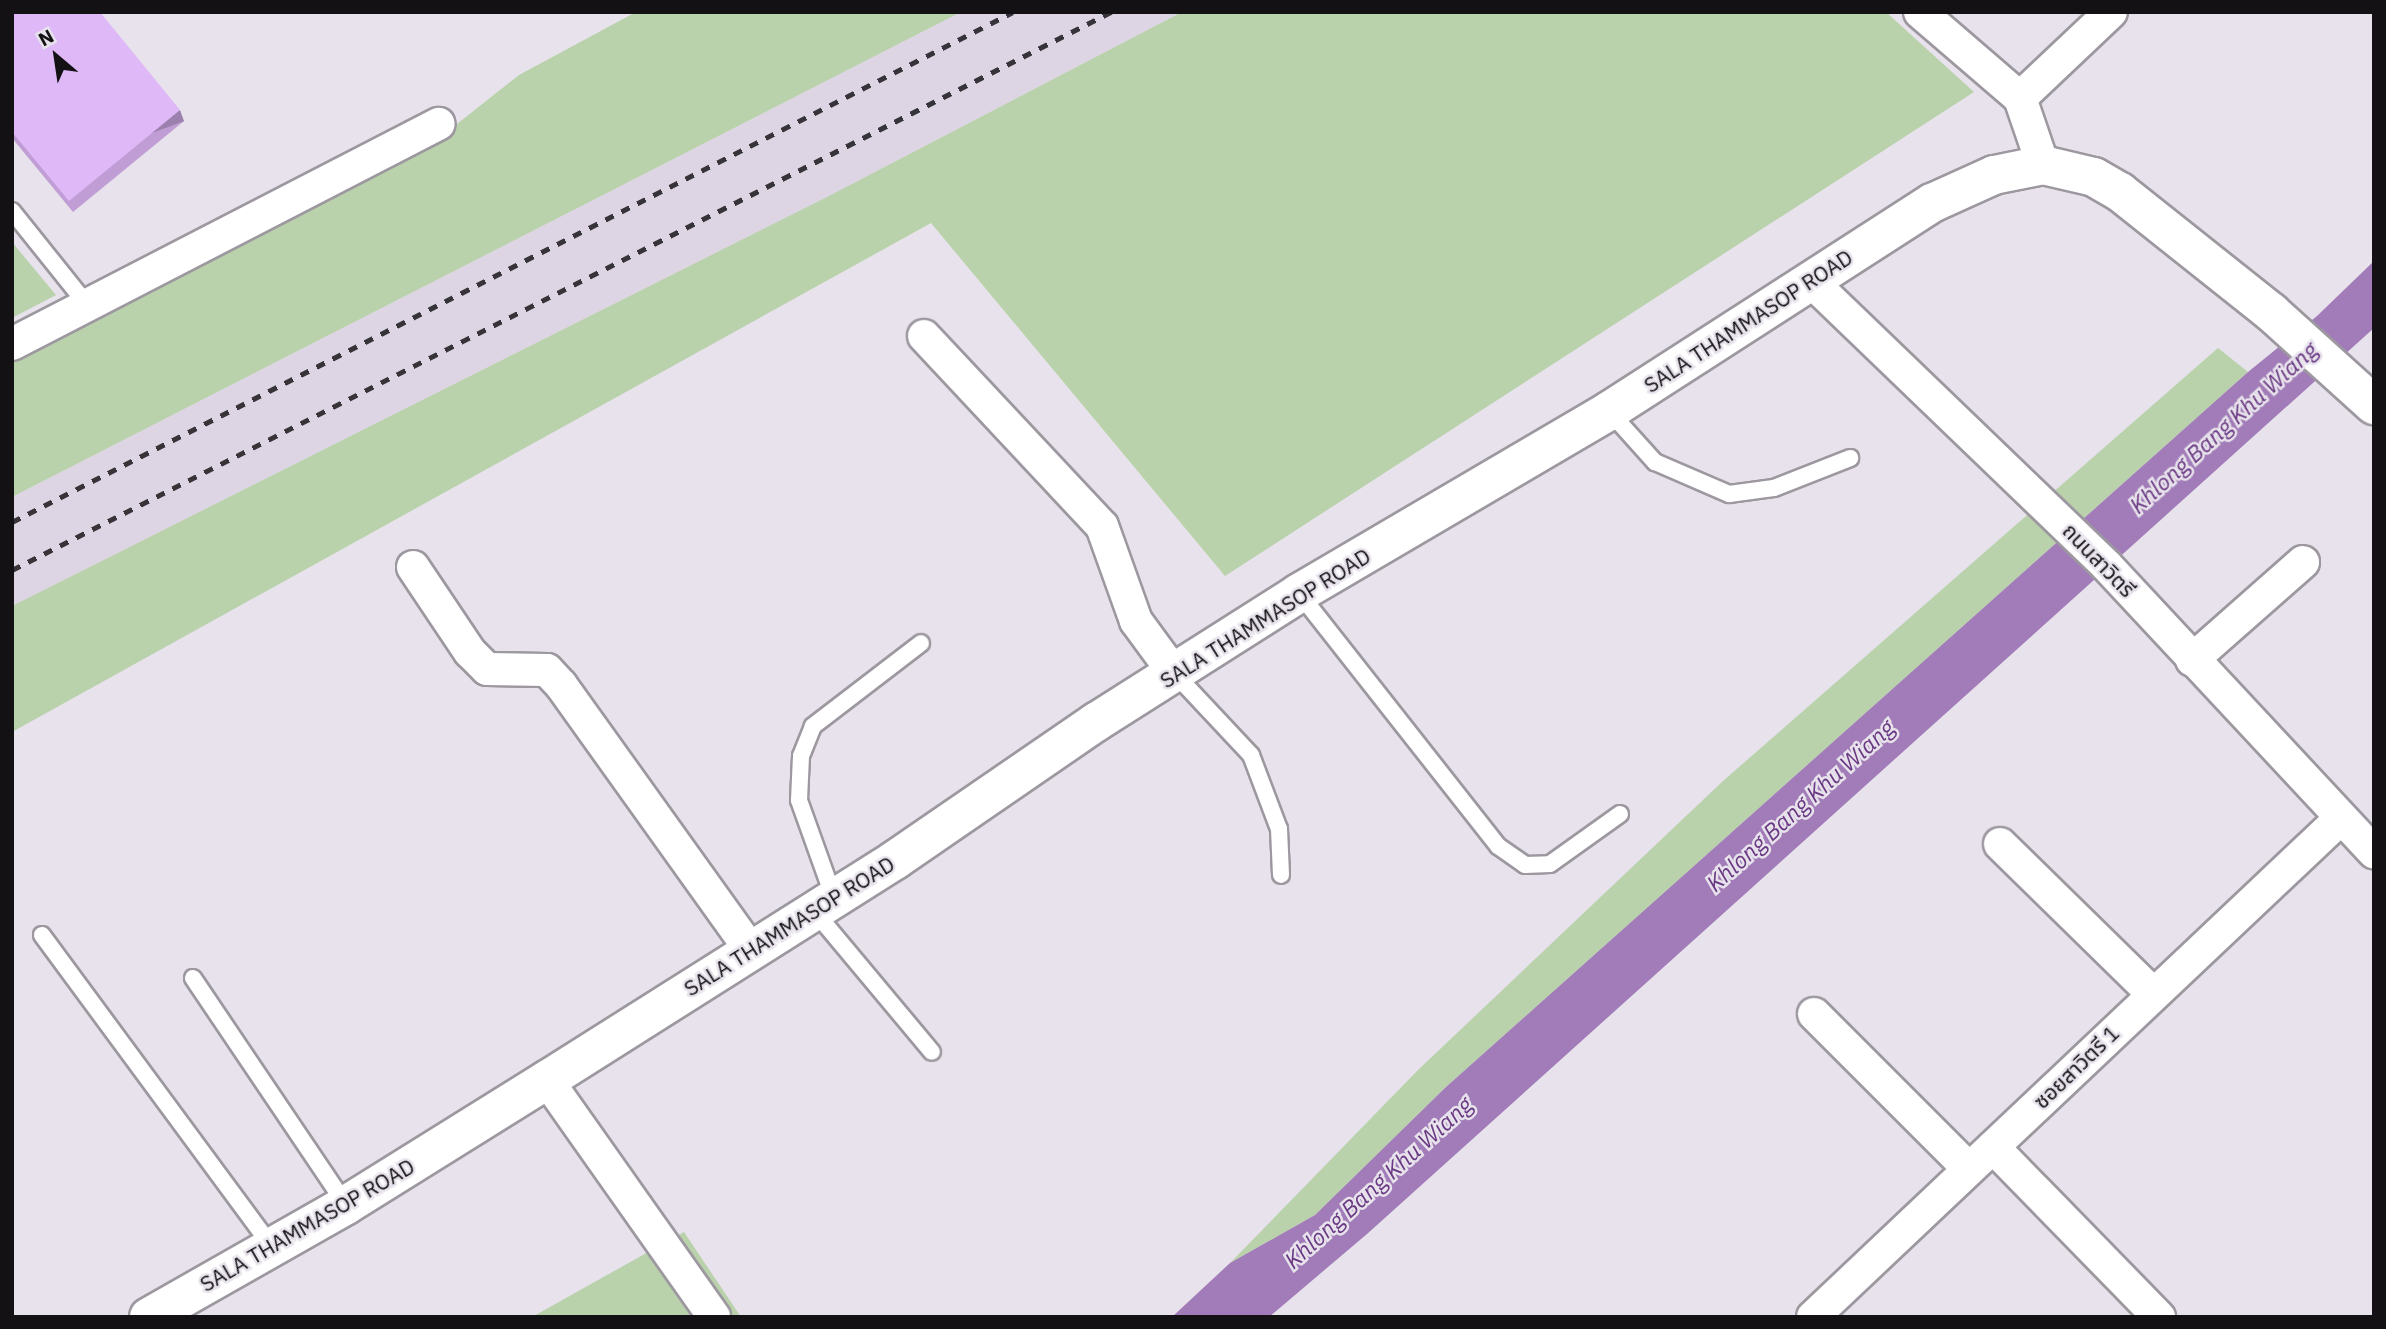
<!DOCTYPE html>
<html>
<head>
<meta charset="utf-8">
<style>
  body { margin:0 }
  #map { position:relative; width:2386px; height:1329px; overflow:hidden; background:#e7e2eb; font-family:"IBM Plex Sans","Noto Sans Thai",sans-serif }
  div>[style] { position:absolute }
  .built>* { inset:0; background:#ded5e4 }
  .green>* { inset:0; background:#b9d2ab }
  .water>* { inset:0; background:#a17cb8 }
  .roads { filter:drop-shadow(2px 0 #9d98a0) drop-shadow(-2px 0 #9d98a0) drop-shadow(0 2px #9d98a0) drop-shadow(0 -2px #9d98a0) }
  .service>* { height:16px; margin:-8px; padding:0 8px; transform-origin:8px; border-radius:8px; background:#fff }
  .minor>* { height:32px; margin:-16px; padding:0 16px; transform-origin:16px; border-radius:16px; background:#fff }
  .tertiary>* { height:38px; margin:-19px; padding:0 19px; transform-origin:19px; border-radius:19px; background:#fff }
  .rail>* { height:5px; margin-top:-2.5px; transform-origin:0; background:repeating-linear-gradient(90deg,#363438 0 9px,transparent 0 18px) }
  .wall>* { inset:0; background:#c09ed5 }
  .shaded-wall>* { inset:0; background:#9c81ae; transform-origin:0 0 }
  .building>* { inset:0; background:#dfb8f8 }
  span { translate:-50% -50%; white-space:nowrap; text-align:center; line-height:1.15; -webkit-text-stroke:5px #e7e2eb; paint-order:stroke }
  .street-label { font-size:21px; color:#131114 }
  .water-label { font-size:23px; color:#6a3984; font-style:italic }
  .frame { position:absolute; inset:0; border:14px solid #131114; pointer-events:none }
  .north { position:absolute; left:21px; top:21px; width:70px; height:70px; -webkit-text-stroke:5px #e7e2eb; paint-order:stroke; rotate:331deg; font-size:19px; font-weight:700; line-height:28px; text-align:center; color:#131114 }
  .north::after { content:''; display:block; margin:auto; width:24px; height:32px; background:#131114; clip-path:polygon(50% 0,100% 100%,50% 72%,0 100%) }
</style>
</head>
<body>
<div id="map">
  <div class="built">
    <i style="clip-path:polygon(961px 12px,1182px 12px,825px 198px,12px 606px,12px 497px)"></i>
  </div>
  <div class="green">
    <i style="clip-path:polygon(636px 12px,961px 12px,12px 497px,12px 353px,457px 124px,519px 75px)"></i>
    <i style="clip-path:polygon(1182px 12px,1886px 12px,1974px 92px,1225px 576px,931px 223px,12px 732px,12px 606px,825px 198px)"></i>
    <i style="clip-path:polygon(12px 242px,56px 295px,12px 318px)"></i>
    <i style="clip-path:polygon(2218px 348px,2248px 372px,1446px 1087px,1315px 1215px,1230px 1263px,1418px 1070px,1723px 781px)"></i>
    <i style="clip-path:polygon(684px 1232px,741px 1317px,532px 1317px)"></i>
  </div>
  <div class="water">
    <i style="clip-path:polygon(2374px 261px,2374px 328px,1367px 1234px,1269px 1317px,1172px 1317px,1230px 1263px,1315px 1215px,1446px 1087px,2248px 372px,2317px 316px)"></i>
  </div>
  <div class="roads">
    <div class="service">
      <i style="left:12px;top:211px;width:122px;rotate:51.3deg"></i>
      <i style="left:1609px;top:411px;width:69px;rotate:48deg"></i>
      <i style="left:1655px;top:462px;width:81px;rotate:23.4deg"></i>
      <i style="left:1729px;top:494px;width:45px;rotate:-7.6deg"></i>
      <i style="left:1774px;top:488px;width:82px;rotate:-21.5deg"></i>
      <i style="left:1299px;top:593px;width:322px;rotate:51.8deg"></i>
      <i style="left:1498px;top:846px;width:33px;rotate:35deg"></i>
      <i style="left:1525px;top:865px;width:25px;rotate:-2deg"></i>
      <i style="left:1550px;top:864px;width:86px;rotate:-35.5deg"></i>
      <i style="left:1175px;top:674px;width:111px;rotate:46.8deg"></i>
      <i style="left:1251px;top:755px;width:79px;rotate:69.3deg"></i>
      <i style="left:1279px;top:829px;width:46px;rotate:87.5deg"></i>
      <i style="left:834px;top:898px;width:104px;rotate:-109.7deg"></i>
      <i style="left:799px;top:800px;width:44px;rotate:-87.4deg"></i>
      <i style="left:801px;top:756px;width:32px;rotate:-68deg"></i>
      <i style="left:813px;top:726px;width:136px;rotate:-37.5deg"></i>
      <i style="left:815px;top:912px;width:182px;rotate:50.1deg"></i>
      <i style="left:42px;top:935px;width:388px;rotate:53.6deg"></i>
      <i style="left:193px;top:978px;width:274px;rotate:56deg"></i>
    </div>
    <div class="minor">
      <i style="left:1920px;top:12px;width:132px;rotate:40.7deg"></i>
      <i style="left:2020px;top:98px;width:71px;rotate:71.1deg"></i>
      <i style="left:2020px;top:98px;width:125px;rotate:-43.4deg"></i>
      <i style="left:1811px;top:281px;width:409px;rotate:43.9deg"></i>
      <i style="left:2106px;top:565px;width:393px;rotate:47deg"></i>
      <i style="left:924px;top:336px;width:260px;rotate:46.9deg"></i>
      <i style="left:1102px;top:526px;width:101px;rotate:70.3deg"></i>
      <i style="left:1136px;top:621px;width:66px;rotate:53.7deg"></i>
      <i style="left:12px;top:344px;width:480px;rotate:-27.3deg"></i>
      <i style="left:413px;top:567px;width:102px;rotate:56.2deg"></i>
      <i style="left:470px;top:652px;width:24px;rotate:45deg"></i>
      <i style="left:487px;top:669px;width:60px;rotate:1deg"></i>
      <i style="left:547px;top:670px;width:21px;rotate:47deg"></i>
      <i style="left:561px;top:685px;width:326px;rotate:54.4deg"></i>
      <i style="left:2192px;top:660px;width:148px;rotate:-41.4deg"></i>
      <i style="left:2000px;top:844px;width:213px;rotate:44.4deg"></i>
      <i style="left:1814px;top:1014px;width:219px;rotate:45deg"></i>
      <i style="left:547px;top:1080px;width:290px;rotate:54.8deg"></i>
      <i style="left:1993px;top:1147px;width:238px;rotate:45.7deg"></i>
      <i style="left:1813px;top:1317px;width:726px;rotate:-43.38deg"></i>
    </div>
    <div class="tertiary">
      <i style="left:149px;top:1317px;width:227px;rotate:-29.6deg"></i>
      <i style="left:346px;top:1205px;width:237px;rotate:-31.9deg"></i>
      <i style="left:547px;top:1080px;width:412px;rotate:-32.3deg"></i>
      <i style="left:895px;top:860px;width:244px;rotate:-34.5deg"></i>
      <i style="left:1096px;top:722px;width:241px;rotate:-32.4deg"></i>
      <i style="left:1299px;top:593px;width:359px;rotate:-30.4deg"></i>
      <i style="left:1609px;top:411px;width:384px;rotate:-32.8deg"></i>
      <i style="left:1932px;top:203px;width:68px;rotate:-24.3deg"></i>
      <i style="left:1994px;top:175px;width:50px;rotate:-11.5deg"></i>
      <i style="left:2043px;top:165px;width:52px;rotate:13.2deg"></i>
      <i style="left:2094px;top:177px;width:30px;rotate:30deg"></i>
      <i style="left:2120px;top:192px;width:193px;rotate:38.5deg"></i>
      <i style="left:2271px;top:312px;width:139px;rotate:42.1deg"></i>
    </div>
  </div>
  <div class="rail">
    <i style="left:12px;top:522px;width:1123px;rotate:-27deg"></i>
    <i style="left:12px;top:570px;width:1233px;rotate:-26.92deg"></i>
  </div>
  <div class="wall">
    <i style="clip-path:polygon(12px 12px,184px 121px,73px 212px,12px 138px)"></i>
  </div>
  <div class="shaded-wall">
    <i style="left:180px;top:110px;width:12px;height:144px;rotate:70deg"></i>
  </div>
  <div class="building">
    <i style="clip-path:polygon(12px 12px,100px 12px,180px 110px,69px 201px,12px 132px)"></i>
  </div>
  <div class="street-label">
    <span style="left:1748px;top:321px;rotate:-33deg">SALA THAMMASOP ROAD</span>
    <span style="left:2099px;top:560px;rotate:46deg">ถนนสาวิตรี</span>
    <span style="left:1265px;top:618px;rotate:-32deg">SALA THAMMASOP ROAD</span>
    <span style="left:789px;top:926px;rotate:-32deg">SALA THAMMASOP ROAD</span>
    <span style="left:2076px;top:1067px;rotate:-44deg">ซอยสาวิตรี 1</span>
    <span style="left:307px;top:1225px;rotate:-30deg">SALA THAMMASOP ROAD</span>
  </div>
  <div class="water-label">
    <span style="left:2223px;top:427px;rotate:-42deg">Khlong Bang Khu Wiang</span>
    <span style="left:1800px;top:805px;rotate:-42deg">Khlong Bang Khu Wiang</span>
    <span style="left:1378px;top:1182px;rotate:-42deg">Khlong Bang Khu Wiang</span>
  </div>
  <div class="frame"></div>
  <div class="north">N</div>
</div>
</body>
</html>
